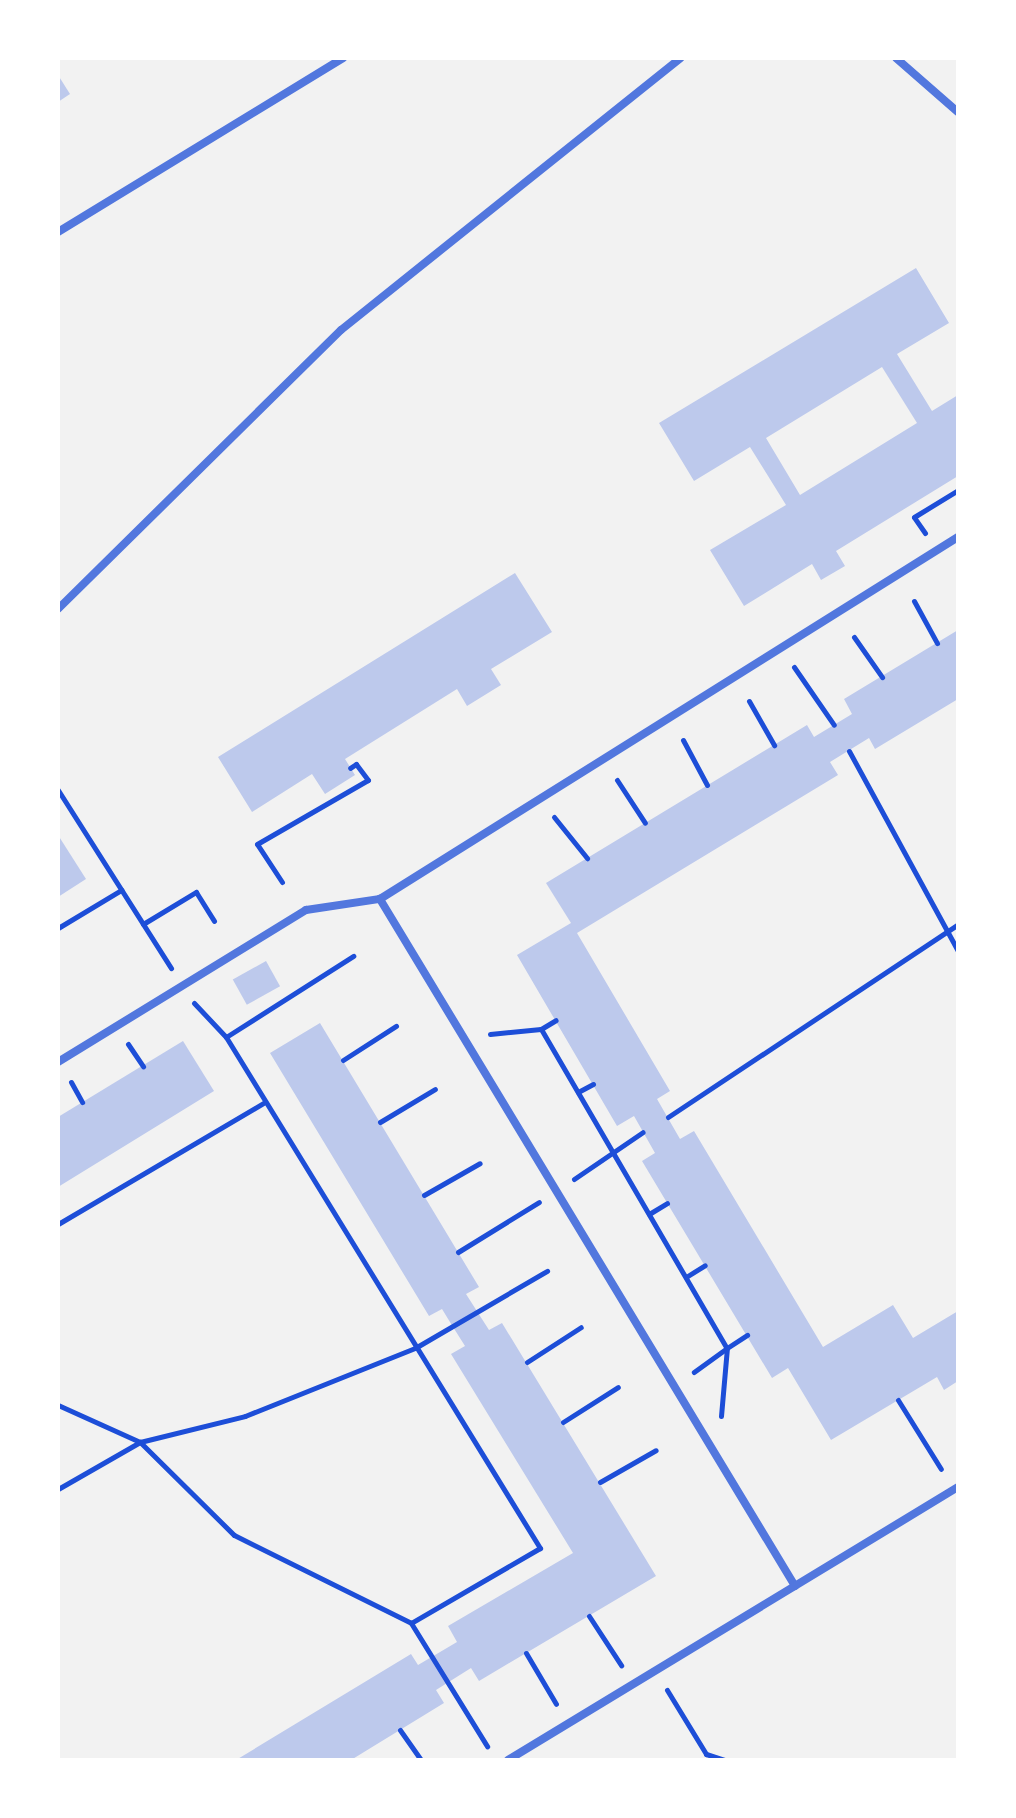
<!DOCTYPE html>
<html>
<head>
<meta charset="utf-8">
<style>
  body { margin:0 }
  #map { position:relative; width:1016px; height:1818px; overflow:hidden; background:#f2f2f2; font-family:Bitter,serif }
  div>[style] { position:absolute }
  .building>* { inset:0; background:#bdc9ec; transform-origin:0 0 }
  .path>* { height:5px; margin:-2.5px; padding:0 2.5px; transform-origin:2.5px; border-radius:2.5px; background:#1d4ed8 }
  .minor>* { height:8px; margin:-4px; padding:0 4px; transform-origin:4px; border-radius:4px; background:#5277de }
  span { translate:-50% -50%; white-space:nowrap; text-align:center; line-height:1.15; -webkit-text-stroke:6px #fff; paint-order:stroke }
  .frame { position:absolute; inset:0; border:60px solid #fff; pointer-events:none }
</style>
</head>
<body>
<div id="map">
  <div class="building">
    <i style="clip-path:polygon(58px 75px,70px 94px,58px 102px)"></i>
    <i style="clip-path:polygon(evenodd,916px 268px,949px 323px,897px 354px,932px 411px,958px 395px,958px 476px,836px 551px,845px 566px,821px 580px,812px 564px,744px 606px,710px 550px,786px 505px,750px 447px,694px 481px,659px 423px,916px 268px,882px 367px,917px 423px,800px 495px,766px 438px,882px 367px)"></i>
    <i style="clip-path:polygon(515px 573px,552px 632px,491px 669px,501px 685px,467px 706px,457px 689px,345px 759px,355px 775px,325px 794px,312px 774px,252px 812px,218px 757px)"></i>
    <i style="clip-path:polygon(958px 630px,958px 699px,875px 749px,869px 738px,830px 762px,838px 775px,577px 933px,670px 1091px,657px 1099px,680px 1139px,694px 1131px,823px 1347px,893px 1305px,913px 1338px,958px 1311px,958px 1381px,944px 1390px,937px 1377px,831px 1440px,788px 1368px,772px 1378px,642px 1161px,655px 1153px,634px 1116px,617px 1126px,517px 955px,571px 923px,546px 883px,807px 725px,814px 737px,852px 714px,844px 699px)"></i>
    <i style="clip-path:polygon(58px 835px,86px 879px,58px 897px)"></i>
    <i style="left:266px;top:961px;width:29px;height:38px;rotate:61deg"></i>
    <i style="clip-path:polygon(320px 1023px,479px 1287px,466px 1294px,489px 1330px,502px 1323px,656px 1576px,479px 1681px,471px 1668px,436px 1690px,444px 1703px,351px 1760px,236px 1760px,411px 1654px,418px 1665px,457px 1642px,448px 1626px,573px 1553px,451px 1354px,465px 1346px,453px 1327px,442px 1309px,429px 1316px,270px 1053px)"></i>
    <i style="clip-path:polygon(183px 1041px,214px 1091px,58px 1187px,58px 1117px)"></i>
  </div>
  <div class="path">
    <i style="left:925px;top:533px;width:19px;rotate:-125deg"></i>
    <i style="left:914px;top:517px;width:52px;rotate:-31.5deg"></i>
    <i style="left:914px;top:601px;width:48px;rotate:61.3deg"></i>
    <i style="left:854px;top:637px;width:49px;rotate:55deg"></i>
    <i style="left:794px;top:667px;width:70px;rotate:55.4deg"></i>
    <i style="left:749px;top:701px;width:51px;rotate:60.4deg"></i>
    <i style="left:683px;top:740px;width:51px;rotate:61.9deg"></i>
    <i style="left:849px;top:751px;width:228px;rotate:61.4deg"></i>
    <i style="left:617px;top:780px;width:51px;rotate:56.9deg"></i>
    <i style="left:58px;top:790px;width:211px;rotate:57.6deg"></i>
    <i style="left:554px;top:817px;width:53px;rotate:51.2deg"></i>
    <i style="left:282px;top:882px;width:45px;rotate:-123.3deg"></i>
    <i style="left:257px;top:844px;width:128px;rotate:-30deg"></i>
    <i style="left:368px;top:780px;width:20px;rotate:-127deg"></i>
    <i style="left:356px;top:764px;width:7px;rotate:146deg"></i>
    <i style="left:143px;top:924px;width:62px;rotate:-31.1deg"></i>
    <i style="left:196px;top:892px;width:34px;rotate:58deg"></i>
    <i style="left:58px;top:928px;width:74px;rotate:-31.1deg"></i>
    <i style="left:194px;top:1003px;width:47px;rotate:46.7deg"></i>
    <i style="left:226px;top:1037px;width:151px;rotate:-32.5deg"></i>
    <i style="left:541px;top:1029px;width:369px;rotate:59.8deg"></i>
    <i style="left:727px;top:1348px;width:41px;rotate:144deg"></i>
    <i style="left:490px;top:1034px;width:51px;rotate:-5.6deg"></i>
    <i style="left:541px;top:1029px;width:17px;rotate:-31deg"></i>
    <i style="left:226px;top:1037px;width:600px;rotate:58.43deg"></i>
    <i style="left:540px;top:1548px;width:149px;rotate:149.8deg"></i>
    <i style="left:411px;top:1623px;width:145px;rotate:58.3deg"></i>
    <i style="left:128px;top:1044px;width:27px;rotate:56deg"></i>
    <i style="left:343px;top:1060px;width:63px;rotate:-32.7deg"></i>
    <i style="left:71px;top:1082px;width:23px;rotate:61deg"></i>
    <i style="left:578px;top:1092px;width:17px;rotate:-28deg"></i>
    <i style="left:668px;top:1117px;width:348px;rotate:-33.6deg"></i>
    <i style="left:380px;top:1122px;width:64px;rotate:-31deg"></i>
    <i style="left:574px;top:1179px;width:83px;rotate:-34.3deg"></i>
    <i style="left:424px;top:1195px;width:64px;rotate:-29.7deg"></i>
    <i style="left:649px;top:1214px;width:21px;rotate:-31deg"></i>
    <i style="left:58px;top:1224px;width:240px;rotate:-30.5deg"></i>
    <i style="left:458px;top:1252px;width:95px;rotate:-31.7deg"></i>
    <i style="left:686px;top:1277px;width:22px;rotate:-32deg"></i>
    <i style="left:527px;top:1362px;width:64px;rotate:-32.9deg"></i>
    <i style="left:898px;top:1400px;width:81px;rotate:58.1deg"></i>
    <i style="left:58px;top:1405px;width:90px;rotate:24.3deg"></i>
    <i style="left:140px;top:1442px;width:132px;rotate:44.7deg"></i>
    <i style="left:234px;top:1535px;width:198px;rotate:26.4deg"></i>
    <i style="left:721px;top:1416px;width:68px;rotate:-85deg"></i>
    <i style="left:727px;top:1348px;width:24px;rotate:-33deg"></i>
    <i style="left:563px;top:1422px;width:65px;rotate:-32.5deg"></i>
    <i style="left:600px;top:1482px;width:64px;rotate:-29.7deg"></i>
    <i style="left:58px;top:1489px;width:95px;rotate:-29.8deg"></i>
    <i style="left:140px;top:1442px;width:108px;rotate:-13.9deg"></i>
    <i style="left:245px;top:1416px;width:183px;rotate:-21.8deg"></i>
    <i style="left:415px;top:1348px;width:153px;rotate:-30.3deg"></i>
    <i style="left:589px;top:1616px;width:59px;rotate:56.9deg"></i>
    <i style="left:526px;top:1653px;width:59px;rotate:59.5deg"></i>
    <i style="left:667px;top:1690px;width:75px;rotate:58.6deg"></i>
    <i style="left:706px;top:1754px;width:20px;rotate:18deg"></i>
    <i style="left:400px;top:1730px;width:37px;rotate:55deg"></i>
  </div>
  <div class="minor">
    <i style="left:896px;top:58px;width:82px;rotate:41.1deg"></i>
    <i style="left:58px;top:232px;width:334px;rotate:-31.4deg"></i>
    <i style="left:58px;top:609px;width:397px;rotate:-44.6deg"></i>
    <i style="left:341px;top:330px;width:435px;rotate:-38.7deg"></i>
    <i style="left:58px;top:1062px;width:291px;rotate:-31.5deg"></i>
    <i style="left:306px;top:910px;width:75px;rotate:-8.5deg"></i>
    <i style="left:795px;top:1586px;width:803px;rotate:-121.14deg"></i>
    <i style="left:380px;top:899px;width:682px;rotate:-32.06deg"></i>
    <i style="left:508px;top:1760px;width:526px;rotate:-31.24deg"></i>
  </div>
  <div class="frame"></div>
</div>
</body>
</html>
